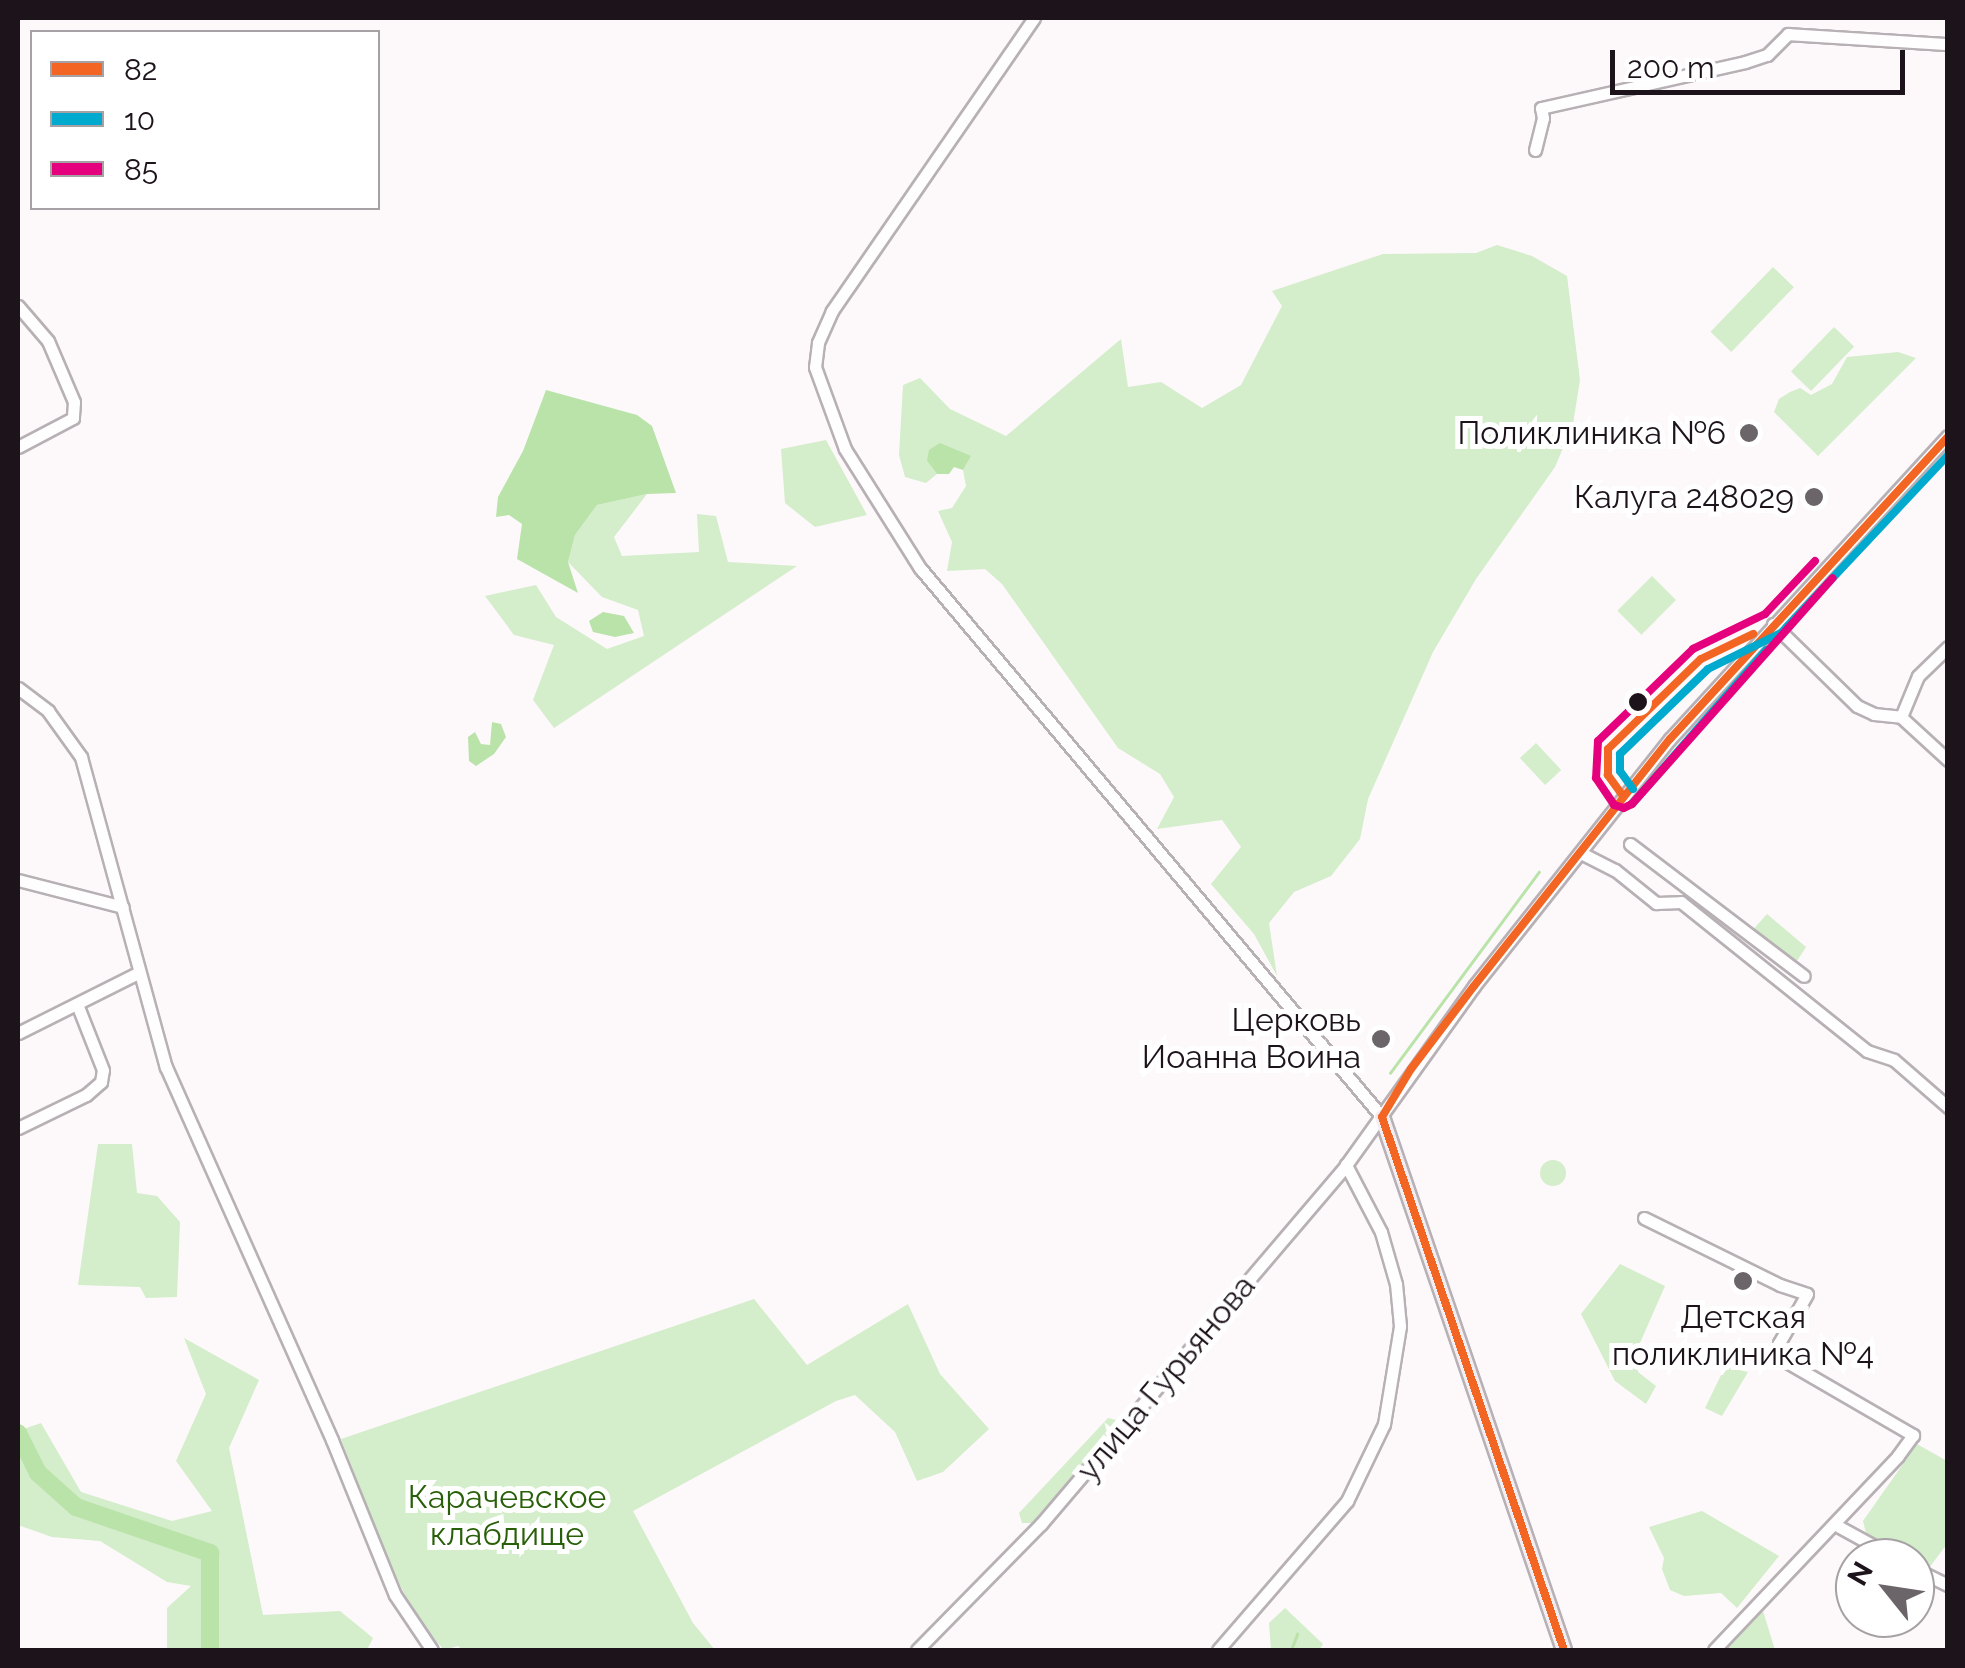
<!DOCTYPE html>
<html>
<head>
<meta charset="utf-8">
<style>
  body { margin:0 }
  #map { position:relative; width:1965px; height:1668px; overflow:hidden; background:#fdf9fb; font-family:Raleway,sans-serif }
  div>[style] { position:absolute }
  .green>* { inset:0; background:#d4edca; transform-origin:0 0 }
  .round { border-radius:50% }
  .water>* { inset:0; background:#b9e3a9 }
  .stream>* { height:2.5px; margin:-1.25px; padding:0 1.25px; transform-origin:1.25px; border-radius:1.25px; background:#b9e3a9 }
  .river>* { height:18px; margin:-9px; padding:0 9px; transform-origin:9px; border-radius:9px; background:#b9e3a9 }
  .roads { filter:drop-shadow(2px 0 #b7b0b5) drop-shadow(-2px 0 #b7b0b5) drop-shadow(0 2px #b7b0b5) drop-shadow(0 -2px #b7b0b5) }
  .minor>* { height:11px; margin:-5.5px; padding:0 5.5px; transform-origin:5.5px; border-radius:5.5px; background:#fffefe }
  .major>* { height:14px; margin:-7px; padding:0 7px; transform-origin:7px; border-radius:7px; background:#f3eef2 }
  .bus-1>* { height:8px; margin:-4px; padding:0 4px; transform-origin:4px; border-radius:4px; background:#f26522 }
  .bus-2>* { height:8px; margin:-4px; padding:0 4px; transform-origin:4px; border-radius:4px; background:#00a9ce }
  .bus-3>* { height:8px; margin:-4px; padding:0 4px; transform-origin:4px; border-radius:4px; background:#e5007d }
  .dots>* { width:28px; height:28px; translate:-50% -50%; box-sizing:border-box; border:5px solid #fff; border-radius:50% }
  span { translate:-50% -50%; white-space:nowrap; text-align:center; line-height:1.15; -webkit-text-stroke:10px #fff; paint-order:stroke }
  .poi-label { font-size:32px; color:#1d131b }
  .right { translate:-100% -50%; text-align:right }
  .street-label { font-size:32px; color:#1d131b }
  .park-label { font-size:32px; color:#285f09 }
  .frame { position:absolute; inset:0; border:20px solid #1d131b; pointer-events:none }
  .legend { position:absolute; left:30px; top:30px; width:350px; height:180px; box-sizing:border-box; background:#fff; border:2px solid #a5a1a4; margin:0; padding:12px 18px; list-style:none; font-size:30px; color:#1d131b }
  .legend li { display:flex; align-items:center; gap:20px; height:50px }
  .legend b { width:50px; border:2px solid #a5a1a4 }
  .north { position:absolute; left:1835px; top:1538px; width:100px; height:100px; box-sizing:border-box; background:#fff; border:2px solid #a5a1a4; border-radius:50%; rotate:300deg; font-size:28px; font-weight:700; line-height:40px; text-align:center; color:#1d131b }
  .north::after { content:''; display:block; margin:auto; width:35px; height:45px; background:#6b6469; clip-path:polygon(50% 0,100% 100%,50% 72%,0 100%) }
  .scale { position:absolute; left:1610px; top:50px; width:295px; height:45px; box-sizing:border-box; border:5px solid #1d131b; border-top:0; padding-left:12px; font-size:30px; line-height:35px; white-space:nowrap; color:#1d131b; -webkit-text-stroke:8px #fff; paint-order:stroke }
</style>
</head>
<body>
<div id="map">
  <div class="green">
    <i style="clip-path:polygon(1497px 245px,1532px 256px,1567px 276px,1580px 380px,1573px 424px,1555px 467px,1476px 579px,1433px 652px,1368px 799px,1360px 839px,1331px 876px,1294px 892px,1269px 923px,1277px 976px,1254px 934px,1211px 884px,1241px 847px,1222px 820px,1157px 829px,1174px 797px,1160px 774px,1118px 748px,1002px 584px,985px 569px,947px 571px,952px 542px,938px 511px,952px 508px,966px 486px,963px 470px,971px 456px,927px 461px,937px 474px,926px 483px,905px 477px,899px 455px,903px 385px,920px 378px,950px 409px,1006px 436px,1121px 339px,1128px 387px,1161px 382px,1202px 408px,1241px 385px,1282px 306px,1272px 291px,1383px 254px,1476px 253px)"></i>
    <i style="left:1773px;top:267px;width:29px;height:90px;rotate:44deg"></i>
    <i style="left:1834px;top:327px;width:28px;height:62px;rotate:44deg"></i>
    <i style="clip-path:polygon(1898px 352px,1916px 358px,1818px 456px,1774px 412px,1779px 399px,1790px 392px,1800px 388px,1811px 395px,1832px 384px,1847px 357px)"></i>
    <i style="clip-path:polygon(826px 440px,867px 515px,815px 527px,785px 503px,781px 449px)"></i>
    <i style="clip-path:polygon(647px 494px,614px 537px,622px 556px,699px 552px,697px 514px,716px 516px,728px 562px,797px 566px,554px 728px,533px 700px,554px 645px,514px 635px,485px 596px,536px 585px,556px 617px,607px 649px,644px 636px,638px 610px,602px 597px,568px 562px,575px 535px,597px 505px)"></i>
    <i style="left:1652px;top:576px;width:34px;height:49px;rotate:45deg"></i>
    <i style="left:1536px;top:743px;width:37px;height:22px;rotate:47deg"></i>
    <i style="clip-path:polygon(1767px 914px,1806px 947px,1795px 964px,1751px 932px)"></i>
    <i style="clip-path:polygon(98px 1144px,132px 1144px,137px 1193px,157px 1196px,180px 1222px,177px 1297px,146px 1298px,140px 1287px,78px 1285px)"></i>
    <i class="round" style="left:1540px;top:1160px;width:26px;height:26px"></i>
    <i style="clip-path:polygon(1620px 1264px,1665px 1286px,1636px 1352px,1638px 1372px,1656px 1386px,1646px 1404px,1615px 1381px,1581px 1314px)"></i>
    <i style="clip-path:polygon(754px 1299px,807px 1365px,908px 1304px,940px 1374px,989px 1429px,943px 1472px,917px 1481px,895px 1432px,855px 1395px,836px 1401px,633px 1511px,693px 1623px,715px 1650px,463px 1650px,458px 1646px,444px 1650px,416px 1618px,388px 1560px,341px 1439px)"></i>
    <i style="clip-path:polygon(184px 1338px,259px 1380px,229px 1448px,263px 1615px,340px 1611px,373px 1638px,367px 1650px,167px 1650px,167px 1608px,191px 1586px,167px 1582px,100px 1541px,52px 1537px,18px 1525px,18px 1431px,41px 1423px,81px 1492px,172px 1521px,212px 1511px,176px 1461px,206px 1394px)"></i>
    <i style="clip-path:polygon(1725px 1367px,1748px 1372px,1722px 1416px,1705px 1408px)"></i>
    <i style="clip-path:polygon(1108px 1418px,1116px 1420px,1112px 1430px,1034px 1523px,1022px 1523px,1019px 1513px)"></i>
    <i style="clip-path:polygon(1917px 1444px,1947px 1461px,1947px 1544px,1929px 1568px,1866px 1533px,1863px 1521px)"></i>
    <i style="clip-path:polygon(1702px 1511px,1779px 1556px,1737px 1608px,1721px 1593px,1684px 1596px,1670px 1590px,1662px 1569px,1664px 1558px,1649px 1527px)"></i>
    <i style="clip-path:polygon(1285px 1608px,1323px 1644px,1319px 1650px,1271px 1650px,1269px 1623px)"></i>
    <i style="clip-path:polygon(1763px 1611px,1775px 1650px,1726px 1650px)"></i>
  </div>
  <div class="water">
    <i style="clip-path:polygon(546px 390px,637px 415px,652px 426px,676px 493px,647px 494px,597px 505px,575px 535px,568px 562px,578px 593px,517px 559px,522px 524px,509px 515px,496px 517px,498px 497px,523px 451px)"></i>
    <i style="clip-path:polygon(940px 443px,971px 456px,963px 470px,954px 467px,949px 474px,937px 474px,927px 461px,929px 450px)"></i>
    <i style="clip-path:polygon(603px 612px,624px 616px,634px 633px,615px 637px,593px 632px,589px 621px)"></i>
    <i style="clip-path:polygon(492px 722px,501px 724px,506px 737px,494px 754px,476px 766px,469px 761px,468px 737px,475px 732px,481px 744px,490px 745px)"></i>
  </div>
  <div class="stream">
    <i style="left:1390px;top:1073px;width:250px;rotate:-53.5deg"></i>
    <i style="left:1291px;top:1650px;width:17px;rotate:-69deg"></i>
  </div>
  <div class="river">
    <i style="left:18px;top:1433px;width:45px;rotate:63.4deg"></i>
    <i style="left:38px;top:1473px;width:51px;rotate:41.8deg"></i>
    <i style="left:76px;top:1507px;width:142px;rotate:18.9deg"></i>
    <i style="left:210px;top:1553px;width:97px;rotate:90deg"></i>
  </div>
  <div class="roads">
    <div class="minor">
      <i style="left:1034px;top:18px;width:356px;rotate:124.6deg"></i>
      <i style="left:832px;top:311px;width:35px;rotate:114deg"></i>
      <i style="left:818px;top:343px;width:24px;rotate:97deg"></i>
      <i style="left:815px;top:367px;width:87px;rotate:69.9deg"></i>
      <i style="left:845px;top:449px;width:141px;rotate:57.8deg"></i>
      <i style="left:920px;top:568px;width:718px;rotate:49.92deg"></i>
      <i style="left:1535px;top:150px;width:33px;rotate:-76deg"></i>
      <i style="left:1543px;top:118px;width:10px;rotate:-101deg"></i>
      <i style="left:1541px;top:108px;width:209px;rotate:-12.7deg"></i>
      <i style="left:1745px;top:62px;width:23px;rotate:-18deg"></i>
      <i style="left:1767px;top:55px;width:30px;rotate:-45deg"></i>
      <i style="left:1788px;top:34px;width:160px;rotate:3.6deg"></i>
      <i style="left:18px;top:306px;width:46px;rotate:49.4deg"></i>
      <i style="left:48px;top:341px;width:66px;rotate:66.9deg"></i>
      <i style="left:74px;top:402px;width:16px;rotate:94deg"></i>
      <i style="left:73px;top:418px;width:62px;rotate:152.2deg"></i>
      <i style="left:1773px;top:624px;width:117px;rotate:44.3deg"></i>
      <i style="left:1857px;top:706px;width:19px;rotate:25deg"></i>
      <i style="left:1874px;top:714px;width:27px;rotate:6deg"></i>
      <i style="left:1901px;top:717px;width:64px;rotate:42.5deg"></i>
      <i style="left:18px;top:688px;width:38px;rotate:37deg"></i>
      <i style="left:48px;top:711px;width:57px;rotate:54.3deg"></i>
      <i style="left:81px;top:757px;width:321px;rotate:74.7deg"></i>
      <i style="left:166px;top:1067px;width:408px;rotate:66deg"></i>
      <i style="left:332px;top:1440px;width:167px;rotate:67.9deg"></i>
      <i style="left:395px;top:1595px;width:66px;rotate:56.1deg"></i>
      <i style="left:1901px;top:717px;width:44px;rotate:-67.5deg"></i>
      <i style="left:1918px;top:676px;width:42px;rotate:-44deg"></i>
      <i style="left:1630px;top:844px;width:218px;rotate:37.2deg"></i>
      <i style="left:1581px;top:853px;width:38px;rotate:27deg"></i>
      <i style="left:1615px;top:870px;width:53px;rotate:38.8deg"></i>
      <i style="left:1656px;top:903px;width:25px;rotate:-2deg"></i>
      <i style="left:1681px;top:902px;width:238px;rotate:38.7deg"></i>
      <i style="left:1867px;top:1051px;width:28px;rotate:18deg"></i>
      <i style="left:1894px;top:1060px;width:72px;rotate:41deg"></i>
      <i style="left:18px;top:880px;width:108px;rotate:14.4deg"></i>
      <i style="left:18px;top:1033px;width:134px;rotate:-26.6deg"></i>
      <i style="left:18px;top:1128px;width:76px;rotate:-25.9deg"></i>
      <i style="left:86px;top:1095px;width:20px;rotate:-41deg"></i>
      <i style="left:101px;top:1082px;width:12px;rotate:-81deg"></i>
      <i style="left:103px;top:1070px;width:71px;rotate:-111.5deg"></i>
      <i style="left:1644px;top:1218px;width:152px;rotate:26.2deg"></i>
      <i style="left:1780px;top:1285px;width:28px;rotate:18deg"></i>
      <i style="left:1807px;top:1294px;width:56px;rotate:119.7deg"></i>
      <i style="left:1779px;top:1343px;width:15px;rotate:86deg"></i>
      <i style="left:1780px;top:1358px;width:154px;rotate:30.1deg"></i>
      <i style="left:1913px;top:1435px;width:26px;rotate:126deg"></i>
      <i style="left:1898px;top:1456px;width:267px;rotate:133.5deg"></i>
      <i style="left:1834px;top:1524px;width:71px;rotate:28.7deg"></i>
      <i style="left:1915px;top:1569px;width:37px;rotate:26deg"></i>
      <i style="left:917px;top:1650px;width:177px;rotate:-45.5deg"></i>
      <i style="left:1041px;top:1524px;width:471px;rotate:-49.6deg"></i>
      <i style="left:1346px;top:1165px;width:220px;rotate:-54.4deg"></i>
      <i style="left:1474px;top:986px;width:315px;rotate:-51.6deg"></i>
      <i style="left:1670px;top:739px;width:411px;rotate:-47.5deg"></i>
      <i style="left:1218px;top:1650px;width:197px;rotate:-49.1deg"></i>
      <i style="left:1347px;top:1501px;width:85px;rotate:-64.3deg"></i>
      <i style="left:1384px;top:1424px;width:99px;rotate:-80.7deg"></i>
      <i style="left:1400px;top:1326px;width:42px;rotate:-95.4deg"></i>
      <i style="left:1396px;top:1284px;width:54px;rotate:-106.1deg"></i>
      <i style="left:1381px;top:1232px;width:76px;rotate:-117.6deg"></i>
    </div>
    <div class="major">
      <i style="left:1382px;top:1117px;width:563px;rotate:71.15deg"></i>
    </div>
  </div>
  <div class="bus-1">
    <i style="left:1623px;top:796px;width:26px;rotate:-126deg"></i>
    <i style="left:1608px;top:775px;width:26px;rotate:-90deg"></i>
    <i style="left:1608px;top:749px;width:129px;rotate:-44.1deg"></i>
    <i style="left:1701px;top:659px;width:58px;rotate:-25.7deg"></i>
    <i style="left:1382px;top:1117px;width:56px;rotate:-58.9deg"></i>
    <i style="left:1411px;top:1069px;width:104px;rotate:-52.8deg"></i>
    <i style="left:1474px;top:986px;width:315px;rotate:-51.6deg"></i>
    <i style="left:1670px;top:739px;width:410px;rotate:-47.4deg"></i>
    <i style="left:1382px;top:1117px;width:563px;rotate:71.15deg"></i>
  </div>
  <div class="bus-2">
    <i style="left:1633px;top:789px;width:22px;rotate:-126deg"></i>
    <i style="left:1620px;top:771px;width:17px;rotate:-90deg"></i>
    <i style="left:1620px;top:754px;width:122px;rotate:-44deg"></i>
    <i style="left:1708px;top:669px;width:81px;rotate:-26.3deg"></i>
    <i style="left:1781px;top:633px;width:244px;rotate:-46.8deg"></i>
    <i style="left:1632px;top:804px;width:204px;rotate:-49deg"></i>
  </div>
  <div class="bus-3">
    <i style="left:1815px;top:561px;width:73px;rotate:133.3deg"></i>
    <i style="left:1765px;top:614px;width:80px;rotate:154.1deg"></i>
    <i style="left:1693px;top:649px;width:132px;rotate:135.9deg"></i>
    <i style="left:1598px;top:741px;width:37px;rotate:93deg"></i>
    <i style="left:1596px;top:778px;width:32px;rotate:56deg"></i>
    <i style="left:1614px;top:805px;width:10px;rotate:17deg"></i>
    <i style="left:1624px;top:808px;width:9px;rotate:-27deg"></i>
    <i style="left:1632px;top:804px;width:302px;rotate:-48.4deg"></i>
  </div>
  <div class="dots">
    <i style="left:1749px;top:433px;background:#6b6469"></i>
    <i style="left:1814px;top:497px;background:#6b6469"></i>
    <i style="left:1638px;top:702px;background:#1d131b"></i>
    <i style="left:1381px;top:1039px;background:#6b6469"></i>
    <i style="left:1743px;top:1281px;background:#6b6469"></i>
  </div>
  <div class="poi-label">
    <span class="right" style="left:1726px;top:433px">Поликлиника №6</span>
    <span class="right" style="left:1794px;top:497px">Калуга 248029</span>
    <span class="right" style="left:1361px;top:1039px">Церковь<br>Иоанна Воина</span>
    <span style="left:1743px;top:1336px">Детская<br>поликлиника №4</span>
  </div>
  <div class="street-label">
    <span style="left:1166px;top:1378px;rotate:-50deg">улица Гурьянова</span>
  </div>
  <div class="park-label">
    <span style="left:507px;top:1516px">Карачевское<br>клабдище</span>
  </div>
  <div class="frame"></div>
  <ul class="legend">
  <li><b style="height:12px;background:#f26522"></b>82</li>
  <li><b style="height:12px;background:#00a9ce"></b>10</li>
  <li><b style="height:12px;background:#e5007d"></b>85</li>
  </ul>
  <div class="north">N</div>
  <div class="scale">200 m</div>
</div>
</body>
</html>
